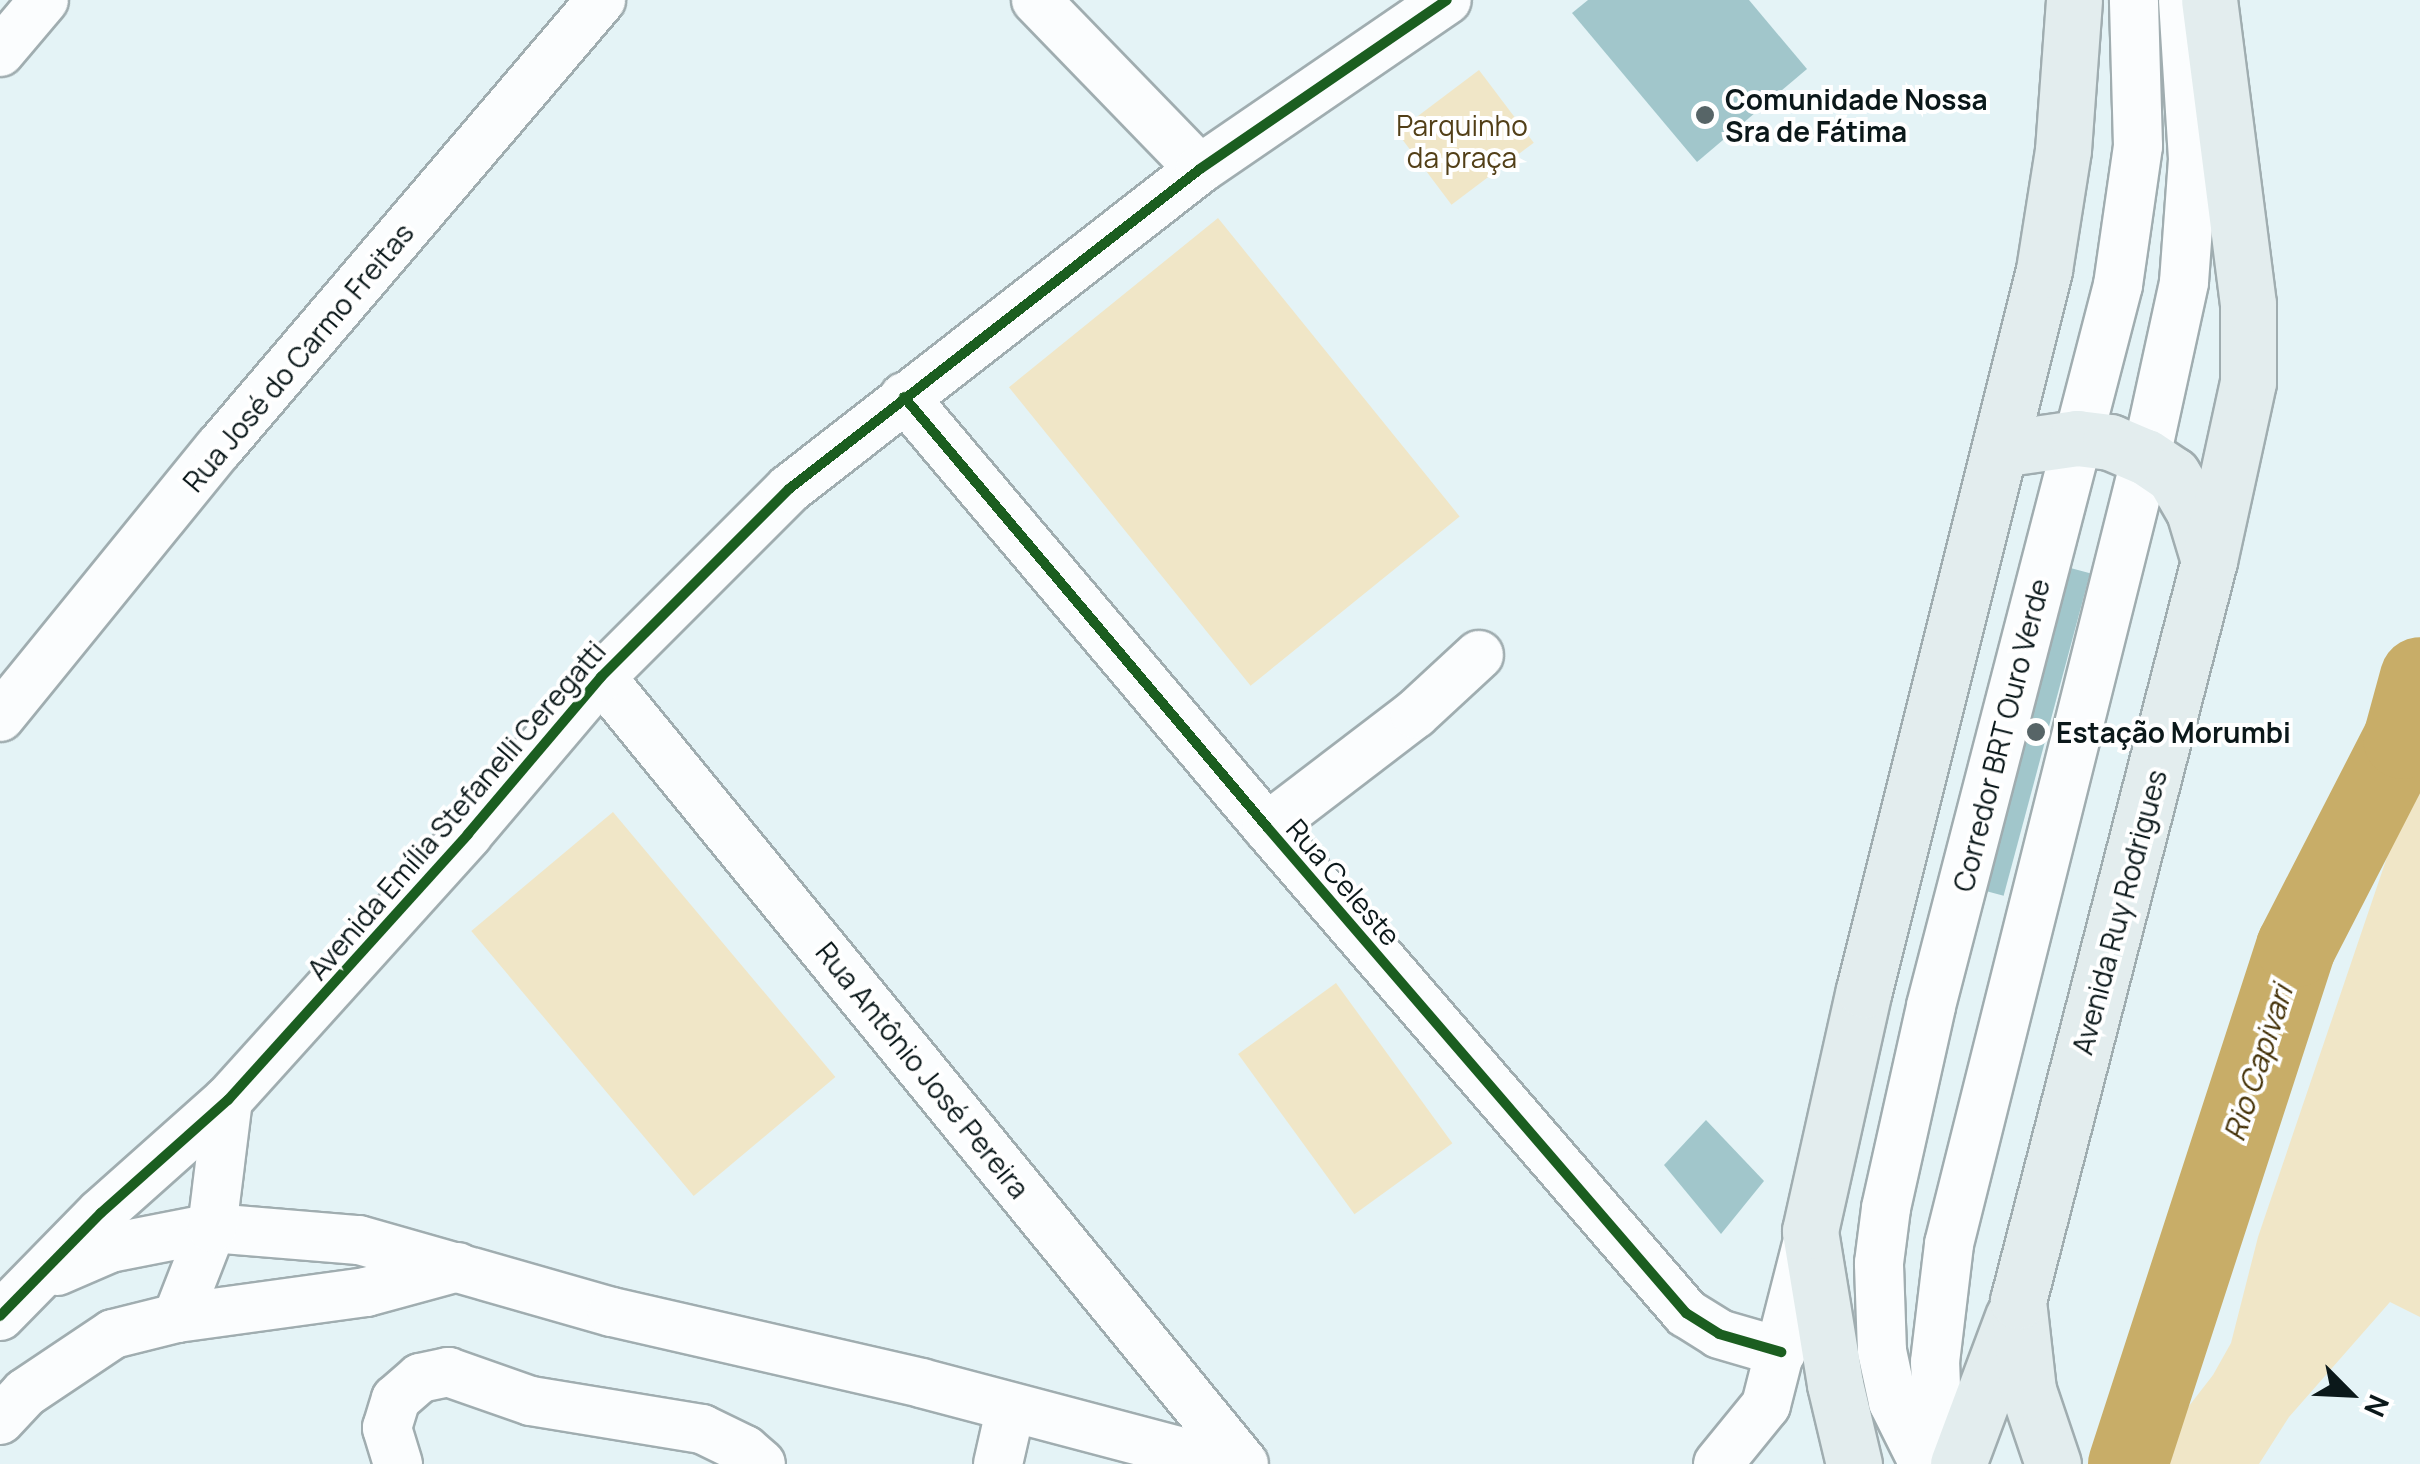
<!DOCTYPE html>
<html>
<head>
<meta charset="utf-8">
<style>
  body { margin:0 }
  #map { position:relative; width:2420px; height:1464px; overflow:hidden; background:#e4f3f6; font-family:Manrope,sans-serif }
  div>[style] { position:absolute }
  .green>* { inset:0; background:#f0e6c7; transform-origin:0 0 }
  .river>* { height:80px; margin:-40px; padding:0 40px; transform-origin:40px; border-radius:40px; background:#c8ad68 }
  .building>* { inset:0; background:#a1c6cb; transform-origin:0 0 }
  .roads { filter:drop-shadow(2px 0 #a0adb0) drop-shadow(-2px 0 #a0adb0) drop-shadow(0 2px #a0adb0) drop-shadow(0 -2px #a0adb0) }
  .minor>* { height:48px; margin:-24px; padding:0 24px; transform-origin:24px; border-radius:24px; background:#fbfdfe }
  .major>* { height:55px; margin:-27.5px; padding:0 27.5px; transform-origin:27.5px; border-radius:27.5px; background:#e3edee }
  .cycleway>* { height:10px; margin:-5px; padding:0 5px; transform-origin:5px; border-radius:5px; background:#1b5e20 }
  .dots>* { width:28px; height:28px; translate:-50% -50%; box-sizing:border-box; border:5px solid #fff; border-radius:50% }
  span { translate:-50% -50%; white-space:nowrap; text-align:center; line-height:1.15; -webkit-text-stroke:8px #fff; paint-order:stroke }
  .poi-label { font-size:28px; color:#0b181a; font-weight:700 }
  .left { translate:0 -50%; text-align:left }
  .park-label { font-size:28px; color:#523f17 }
  .street-label { font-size:28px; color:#0b181a }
  .water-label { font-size:30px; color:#433006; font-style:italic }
  .north { position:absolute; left:2300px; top:1344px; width:100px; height:100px; -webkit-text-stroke:8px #fff; paint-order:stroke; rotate:114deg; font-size:28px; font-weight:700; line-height:40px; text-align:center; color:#0b181a }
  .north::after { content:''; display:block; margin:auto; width:35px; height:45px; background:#0b181a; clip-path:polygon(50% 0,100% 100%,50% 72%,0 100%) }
</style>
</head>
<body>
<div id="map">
  <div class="green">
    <i style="left:1479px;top:70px;width:91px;height:103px;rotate:53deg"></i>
    <i style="left:1218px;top:218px;width:384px;height:269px;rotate:51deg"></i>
    <i style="clip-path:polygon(2420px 760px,2420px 1317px,2390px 1302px,2289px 1417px,2259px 1464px,2144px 1464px,2213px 1375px,2231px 1343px,2258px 1237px)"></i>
    <i style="left:613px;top:812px;width:346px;height:185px;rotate:50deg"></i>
    <i style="left:1336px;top:983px;width:198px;height:121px;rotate:54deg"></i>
  </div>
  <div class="river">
    <i style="left:2128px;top:1464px;width:544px;rotate:-72deg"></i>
    <i style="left:2296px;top:947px;width:234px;rotate:-62.8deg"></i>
    <i style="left:2403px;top:739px;width:64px;rotate:-74.7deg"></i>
  </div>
  <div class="building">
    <i style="clip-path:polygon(1588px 0,1749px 0,1807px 69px,1697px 162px,1572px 13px)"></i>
    <i style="left:2063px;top:566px;width:28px;height:334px;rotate:15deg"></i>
    <i style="clip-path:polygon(1706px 1120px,1764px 1181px,1721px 1234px,1664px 1165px)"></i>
  </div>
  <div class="roads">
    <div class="minor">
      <i style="left:1036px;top:0;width:235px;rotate:45.9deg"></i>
      <i style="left:0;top:52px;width:68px;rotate:-49.8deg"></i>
      <i style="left:904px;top:397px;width:563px;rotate:49.83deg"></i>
      <i style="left:1267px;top:827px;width:642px;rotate:49.23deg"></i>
      <i style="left:1686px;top:1313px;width:39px;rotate:32deg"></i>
      <i style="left:1719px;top:1334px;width:65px;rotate:16.2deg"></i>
      <i style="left:601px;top:677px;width:1016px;rotate:50.75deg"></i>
      <i style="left:0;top:717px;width:347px;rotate:-50.9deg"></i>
      <i style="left:219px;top:448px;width:589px;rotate:-49.55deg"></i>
      <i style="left:1267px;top:827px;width:186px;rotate:-37.4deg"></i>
      <i style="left:1415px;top:714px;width:87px;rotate:-42.7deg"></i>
      <i style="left:57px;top:1271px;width:58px;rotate:-23.5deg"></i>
      <i style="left:110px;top:1248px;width:104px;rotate:-11.1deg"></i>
      <i style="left:212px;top:1228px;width:147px;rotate:4.7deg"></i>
      <i style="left:359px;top:1240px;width:263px;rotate:15.9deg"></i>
      <i style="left:612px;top:1312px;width:317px;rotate:12.9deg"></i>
      <i style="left:921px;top:1383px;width:317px;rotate:14.8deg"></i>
      <i style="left:0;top:1316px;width:144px;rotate:-45.6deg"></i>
      <i style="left:101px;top:1213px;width:170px;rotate:-41.7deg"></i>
      <i style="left:228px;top:1100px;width:358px;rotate:-47.9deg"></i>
      <i style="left:468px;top:834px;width:206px;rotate:-49.7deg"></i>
      <i style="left:601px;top:677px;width:266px;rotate:-45deg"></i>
      <i style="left:789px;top:489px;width:521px;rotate:-37.9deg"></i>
      <i style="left:1200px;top:169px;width:299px;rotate:-34.4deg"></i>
      <i style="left:177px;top:1318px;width:97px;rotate:-68.7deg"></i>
      <i style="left:212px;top:1228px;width:129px;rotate:-82.9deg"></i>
      <i style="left:0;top:1420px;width:37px;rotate:-47deg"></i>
      <i style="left:25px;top:1393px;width:106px;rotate:-33.8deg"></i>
      <i style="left:113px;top:1334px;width:66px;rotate:-14deg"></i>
      <i style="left:177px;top:1318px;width:191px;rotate:-7.8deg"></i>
      <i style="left:366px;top:1292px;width:95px;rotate:-15.2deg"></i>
      <i style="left:398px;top:1464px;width:38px;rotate:-107deg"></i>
      <i style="left:387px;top:1428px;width:30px;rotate:-73deg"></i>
      <i style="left:396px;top:1399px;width:32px;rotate:-41deg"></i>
      <i style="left:420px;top:1378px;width:29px;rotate:-12deg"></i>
      <i style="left:448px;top:1372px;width:88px;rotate:19.3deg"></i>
      <i style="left:531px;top:1401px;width:173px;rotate:9.3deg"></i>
      <i style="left:702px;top:1429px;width:48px;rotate:26deg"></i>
      <i style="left:745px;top:1450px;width:21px;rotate:41deg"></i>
      <i style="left:998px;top:1464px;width:58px;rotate:-77.2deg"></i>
      <i style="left:1718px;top:1464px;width:76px;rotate:-50.9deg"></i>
      <i style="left:1766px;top:1405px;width:170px;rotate:-75.7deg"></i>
      <i style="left:1924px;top:1464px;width:69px;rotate:-116.6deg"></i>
      <i style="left:1893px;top:1402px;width:52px;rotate:-102.2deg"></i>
      <i style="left:1882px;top:1351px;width:88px;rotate:-92deg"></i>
      <i style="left:1879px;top:1263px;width:55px;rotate:-82.7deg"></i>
      <i style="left:1886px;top:1208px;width:207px;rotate:-77.4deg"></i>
      <i style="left:1931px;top:1006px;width:745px;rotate:-75.46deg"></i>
      <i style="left:2118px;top:285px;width:140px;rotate:-81.8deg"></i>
      <i style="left:2138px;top:146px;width:146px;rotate:-91.6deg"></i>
      <i style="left:1939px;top:1464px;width:102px;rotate:-92.2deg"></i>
      <i style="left:1935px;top:1362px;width:119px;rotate:-83.2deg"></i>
      <i style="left:1949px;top:1244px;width:811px;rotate:-75.95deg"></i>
      <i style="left:2146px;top:457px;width:179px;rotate:-77.7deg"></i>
      <i style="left:2184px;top:282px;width:123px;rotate:-85.8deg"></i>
      <i style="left:2193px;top:159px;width:159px;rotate:-93.6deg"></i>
    </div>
    <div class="major">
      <i style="left:2000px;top:449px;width:78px;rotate:-8.1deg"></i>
      <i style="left:2077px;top:438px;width:33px;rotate:7deg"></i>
      <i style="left:2110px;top:442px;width:39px;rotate:23deg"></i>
      <i style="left:2146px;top:457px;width:32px;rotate:34deg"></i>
      <i style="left:2173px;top:475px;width:42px;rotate:59.7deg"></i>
      <i style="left:2194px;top:511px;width:52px;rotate:73.3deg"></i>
      <i style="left:1854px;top:1464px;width:82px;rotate:-103.4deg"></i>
      <i style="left:1835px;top:1384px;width:155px;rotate:-99.3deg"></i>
      <i style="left:1810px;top:1231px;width:247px;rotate:-77.4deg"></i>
      <i style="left:1864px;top:990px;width:742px;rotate:-75.96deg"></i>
      <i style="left:2044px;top:270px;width:121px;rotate:-81deg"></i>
      <i style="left:2063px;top:150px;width:150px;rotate:-85.8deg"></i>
      <i style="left:1958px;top:1464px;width:157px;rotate:-69.5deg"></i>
      <i style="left:2053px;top:1464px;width:78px;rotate:-108.7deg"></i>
      <i style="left:2028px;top:1390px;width:90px;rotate:-96.4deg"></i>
      <i style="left:2018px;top:1301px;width:764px;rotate:-75.53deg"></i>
      <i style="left:2209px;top:561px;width:183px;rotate:-77.7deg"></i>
      <i style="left:2248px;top:382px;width:78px;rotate:-90deg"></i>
      <i style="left:2248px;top:304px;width:306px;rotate:-97.3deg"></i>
    </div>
  </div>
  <div class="cycleway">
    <i style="left:904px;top:397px;width:563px;rotate:49.83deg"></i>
    <i style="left:1267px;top:827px;width:642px;rotate:49.23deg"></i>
    <i style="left:1686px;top:1313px;width:39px;rotate:32deg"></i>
    <i style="left:1719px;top:1334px;width:65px;rotate:16.2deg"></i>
    <i style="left:0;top:1316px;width:144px;rotate:-45.6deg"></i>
    <i style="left:101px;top:1213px;width:170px;rotate:-41.7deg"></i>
    <i style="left:228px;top:1100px;width:358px;rotate:-47.9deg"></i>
    <i style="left:468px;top:834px;width:206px;rotate:-49.7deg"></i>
    <i style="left:601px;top:677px;width:266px;rotate:-45deg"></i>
    <i style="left:789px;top:489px;width:521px;rotate:-37.9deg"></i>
    <i style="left:1200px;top:169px;width:299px;rotate:-34.4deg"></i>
  </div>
  <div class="dots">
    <i style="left:1705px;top:115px;background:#576567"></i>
    <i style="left:2036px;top:732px;background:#576567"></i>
  </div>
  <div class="poi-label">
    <span class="left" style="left:1725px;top:115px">Comunidade Nossa<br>Sra de Fátima</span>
    <span class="left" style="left:2056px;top:732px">Estação Morumbi</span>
  </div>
  <div class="park-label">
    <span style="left:1462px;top:141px">Parquinho<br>da praça</span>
  </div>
  <div class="street-label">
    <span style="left:298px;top:357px;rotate:-50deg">Rua José do Carmo Freitas</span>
    <span style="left:2001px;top:735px;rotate:-76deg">Corredor BRT Ouro Verde</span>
    <span style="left:456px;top:810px;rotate:-49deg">Avenida Emília Stefanelli Ceregatti</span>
    <span style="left:1344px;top:882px;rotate:49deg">Rua Celeste</span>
    <span style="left:2119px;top:912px;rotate:-75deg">Avenida Ruy Rodrigues</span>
    <span style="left:923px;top:1070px;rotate:51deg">Rua Antônio José Pereira</span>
  </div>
  <div class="water-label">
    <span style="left:2258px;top:1063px;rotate:-72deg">Rio Capivari</span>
  </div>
  <div class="north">N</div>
</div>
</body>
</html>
